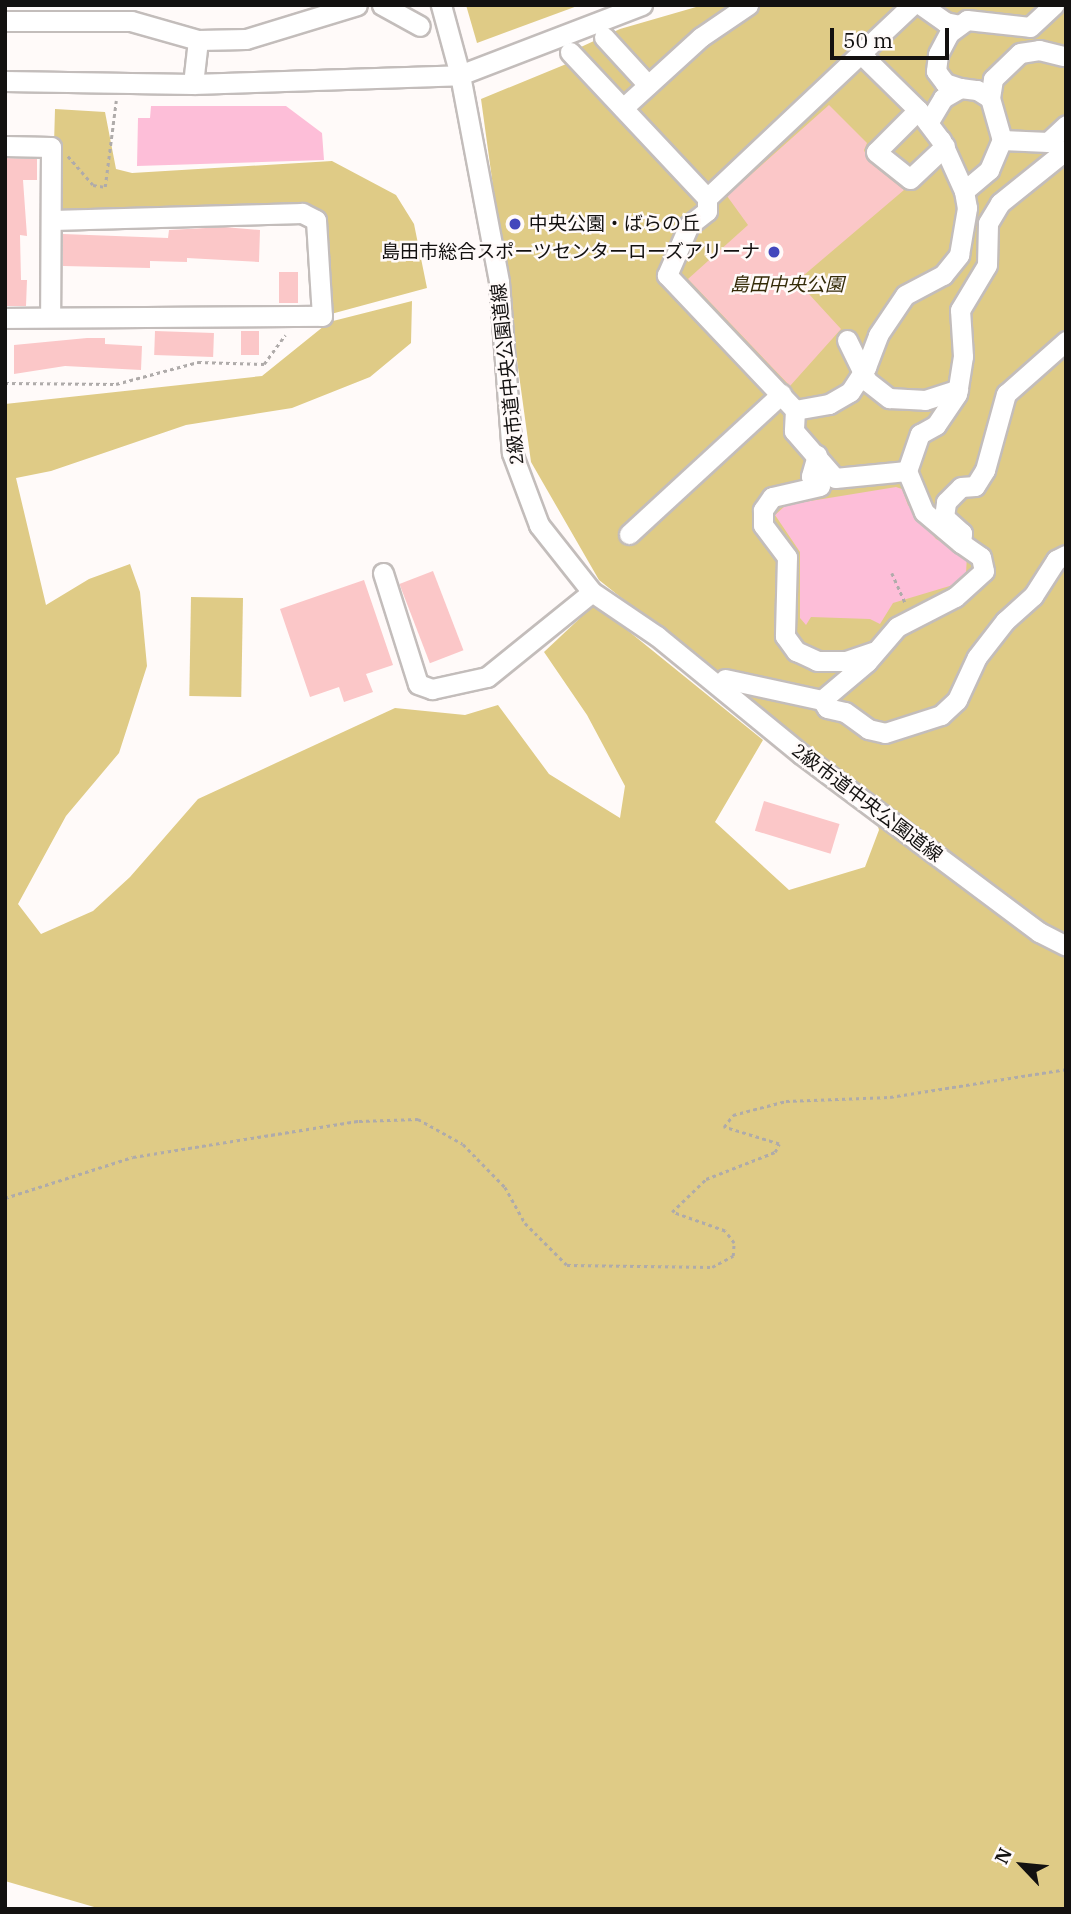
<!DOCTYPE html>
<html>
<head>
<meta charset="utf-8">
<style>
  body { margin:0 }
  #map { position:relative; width:1071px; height:1914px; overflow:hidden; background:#fffaf9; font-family:"IBM Plex Serif","Noto Sans JP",serif }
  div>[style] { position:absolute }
  .green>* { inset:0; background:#dfcb86; transform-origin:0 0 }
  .water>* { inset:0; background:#fdbed8 }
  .building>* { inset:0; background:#fbc7c8; transform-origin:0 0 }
  .path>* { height:2.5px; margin-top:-1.25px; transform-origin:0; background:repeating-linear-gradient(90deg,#afabaa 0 3.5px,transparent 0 7px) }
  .roads { filter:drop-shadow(2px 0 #c3bdbb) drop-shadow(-2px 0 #c3bdbb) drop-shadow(0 2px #c3bdbb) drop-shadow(0 -2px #c3bdbb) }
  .minor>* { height:19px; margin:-9.5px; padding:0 9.5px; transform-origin:9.5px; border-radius:9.5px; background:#fff }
  .dots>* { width:19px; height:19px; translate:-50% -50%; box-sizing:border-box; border:4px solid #fffaf9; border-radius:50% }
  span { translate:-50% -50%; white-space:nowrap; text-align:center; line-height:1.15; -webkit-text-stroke:5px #fffaf9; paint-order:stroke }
  .poi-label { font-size:19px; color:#131110 }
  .left { translate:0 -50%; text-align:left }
  .right { translate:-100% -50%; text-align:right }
  .park-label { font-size:19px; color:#342b08; font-style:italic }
  .street-label { font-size:19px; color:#131110 }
  .frame { position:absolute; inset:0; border:7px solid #131110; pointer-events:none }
  .north { position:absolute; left:987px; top:1830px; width:70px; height:70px; -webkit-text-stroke:5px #fffaf9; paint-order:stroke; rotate:296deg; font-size:19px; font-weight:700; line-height:28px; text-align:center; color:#131110 }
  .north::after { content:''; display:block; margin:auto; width:24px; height:32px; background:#131110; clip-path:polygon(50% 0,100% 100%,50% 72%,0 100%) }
  .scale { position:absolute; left:830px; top:28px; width:119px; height:32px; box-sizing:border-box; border:4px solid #131110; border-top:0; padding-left:9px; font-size:21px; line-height:24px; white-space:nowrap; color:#131110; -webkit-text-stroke:5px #fffaf9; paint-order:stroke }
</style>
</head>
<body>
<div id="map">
  <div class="green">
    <i style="clip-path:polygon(466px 5px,580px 5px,477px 43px)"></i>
    <i style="clip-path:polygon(703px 5px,1066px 5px,1066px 1909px,101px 1909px,5px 1881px,5px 404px,262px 376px,329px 322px,412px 301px,411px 343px,370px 377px,292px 408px,186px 425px,51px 471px,16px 478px,46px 605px,89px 579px,130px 564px,140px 592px,147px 666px,119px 753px,66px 816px,18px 904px,41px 934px,93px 911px,130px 877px,198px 799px,395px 708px,465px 715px,498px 705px,549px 774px,620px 818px,625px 786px,587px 715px,544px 652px,595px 604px,763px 740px,715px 822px,789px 890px,865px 867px,879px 830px,869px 795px,599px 580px,531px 462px,481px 99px,576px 60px,570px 52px,620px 29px)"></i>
    <i style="clip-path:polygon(55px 109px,105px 112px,116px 169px,132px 173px,332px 161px,396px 195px,414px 224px,427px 288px,331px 314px,312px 207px,52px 215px)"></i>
    <i style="left:191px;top:597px;width:52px;height:99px;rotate:1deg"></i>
  </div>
  <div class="water">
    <i style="clip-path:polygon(151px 106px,286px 106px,322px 133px,324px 160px,137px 166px,138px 118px,150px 118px)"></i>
    <i style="clip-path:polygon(896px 487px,902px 489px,908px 505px,936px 539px,967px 554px,966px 575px,953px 585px,893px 603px,880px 624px,870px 619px,811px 617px,806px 625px,800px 618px,800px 552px,775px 515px,786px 505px)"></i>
  </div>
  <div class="building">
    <i style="clip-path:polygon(829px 105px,867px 143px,864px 150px,868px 161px,904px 190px,797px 281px,841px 329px,790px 386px,688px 279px,748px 225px,727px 196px)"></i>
    <i style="clip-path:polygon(5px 158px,37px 159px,37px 180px,23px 180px,27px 236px,20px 235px,21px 280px,27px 280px,26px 306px,6px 306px)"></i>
    <i style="clip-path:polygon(224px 227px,260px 230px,259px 262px,187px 258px,187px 262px,150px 261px,150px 268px,63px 266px,63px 234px,168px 238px,169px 230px)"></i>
    <i style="left:279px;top:272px;width:19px;height:31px"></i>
    <i style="left:155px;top:331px;width:59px;height:24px;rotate:2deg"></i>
    <i style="left:241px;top:331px;width:18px;height:24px"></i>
    <i style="clip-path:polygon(87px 338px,105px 338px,105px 344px,142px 346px,141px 370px,65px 366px,14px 374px,14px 345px)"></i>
    <i style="left:433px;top:571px;width:85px;height:36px;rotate:69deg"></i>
    <i style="clip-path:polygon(364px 580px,393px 665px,366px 674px,373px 692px,344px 702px,339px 687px,310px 697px,280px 609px)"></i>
    <i style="left:764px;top:801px;width:79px;height:31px;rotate:17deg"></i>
  </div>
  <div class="path">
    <i style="left:68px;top:156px;width:38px;rotate:49deg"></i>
    <i style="left:93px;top:185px;width:12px;rotate:9deg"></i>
    <i style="left:105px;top:187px;width:87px;rotate:-82.7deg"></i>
    <i style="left:5px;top:383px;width:111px;rotate:0.5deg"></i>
    <i style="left:116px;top:384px;width:85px;rotate:-15deg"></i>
    <i style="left:198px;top:362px;width:66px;rotate:1.7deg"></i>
    <i style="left:264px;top:364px;width:36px;rotate:-54deg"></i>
    <i style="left:892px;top:573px;width:32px;rotate:66deg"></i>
    <i style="left:5px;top:1198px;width:134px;rotate:-17.8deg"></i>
    <i style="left:133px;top:1157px;width:229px;rotate:-9.1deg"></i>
    <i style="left:359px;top:1121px;width:59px;rotate:-1.9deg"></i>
    <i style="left:418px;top:1119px;width:51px;rotate:29.1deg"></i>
    <i style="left:463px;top:1144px;width:60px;rotate:45.7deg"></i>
    <i style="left:505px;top:1187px;width:41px;rotate:60.9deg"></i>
    <i style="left:525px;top:1223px;width:59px;rotate:45deg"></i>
    <i style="left:567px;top:1265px;width:145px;rotate:0.8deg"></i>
    <i style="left:712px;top:1267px;width:24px;rotate:-28deg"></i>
    <i style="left:733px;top:1256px;width:13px;rotate:-86deg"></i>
    <i style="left:734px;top:1243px;width:15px;rotate:-127deg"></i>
    <i style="left:725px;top:1231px;width:56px;rotate:-160.3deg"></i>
    <i style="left:672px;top:1212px;width:47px;rotate:-44.1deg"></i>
    <i style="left:706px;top:1179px;width:74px;rotate:-21.4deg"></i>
    <i style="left:775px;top:1152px;width:9px;rotate:-63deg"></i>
    <i style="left:779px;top:1144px;width:58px;rotate:-162.8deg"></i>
    <i style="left:724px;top:1127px;width:15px;rotate:-53deg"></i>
    <i style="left:733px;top:1115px;width:55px;rotate:-14.8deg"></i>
    <i style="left:786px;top:1101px;width:104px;rotate:-2.2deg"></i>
    <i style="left:890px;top:1097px;width:178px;rotate:-9deg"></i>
  </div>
  <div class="roads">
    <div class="minor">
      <i style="left:382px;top:5px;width:43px;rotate:28.9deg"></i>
      <i style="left:642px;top:5px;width:195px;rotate:159deg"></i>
      <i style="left:460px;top:75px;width:211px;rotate:79.3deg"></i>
      <i style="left:499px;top:282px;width:171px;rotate:85.7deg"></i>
      <i style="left:512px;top:453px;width:77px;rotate:69.4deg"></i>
      <i style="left:539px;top:525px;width:85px;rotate:51.7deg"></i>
      <i style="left:592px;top:592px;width:78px;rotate:34.1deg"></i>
      <i style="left:657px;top:636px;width:186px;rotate:39.3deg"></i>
      <i style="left:801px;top:754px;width:297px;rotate:36.8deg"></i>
      <i style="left:1039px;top:932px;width:30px;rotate:27deg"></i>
      <i style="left:912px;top:5px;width:282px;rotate:136.7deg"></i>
      <i style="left:707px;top:198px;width:13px;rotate:90deg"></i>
      <i style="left:707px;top:211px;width:23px;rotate:142deg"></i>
      <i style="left:689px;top:225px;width:55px;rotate:113.7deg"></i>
      <i style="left:667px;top:275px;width:186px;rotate:46.5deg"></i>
      <i style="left:795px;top:410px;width:35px;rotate:-10deg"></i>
      <i style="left:829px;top:404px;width:24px;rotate:-30deg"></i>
      <i style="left:850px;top:392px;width:30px;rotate:-57deg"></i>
      <i style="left:866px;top:367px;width:34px;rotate:-69deg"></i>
      <i style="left:878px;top:335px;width:48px;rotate:-56deg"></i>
      <i style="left:905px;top:295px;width:43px;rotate:-27.8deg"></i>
      <i style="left:943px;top:275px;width:26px;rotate:-51deg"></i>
      <i style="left:959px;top:255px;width:48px;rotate:-80.3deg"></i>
      <i style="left:967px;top:208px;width:17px;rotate:-100deg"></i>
      <i style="left:964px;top:191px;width:33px;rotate:-40deg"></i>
      <i style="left:989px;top:170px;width:33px;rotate:-67deg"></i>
      <i style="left:1002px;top:140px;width:46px;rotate:2.5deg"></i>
      <i style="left:1048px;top:142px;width:25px;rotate:-43deg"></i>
      <i style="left:921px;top:5px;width:29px;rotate:35deg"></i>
      <i style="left:945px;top:22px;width:14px;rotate:12deg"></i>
      <i style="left:5px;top:21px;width:126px"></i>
      <i style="left:131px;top:21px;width:70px;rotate:15.8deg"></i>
      <i style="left:198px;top:40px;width:48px;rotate:-1.2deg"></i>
      <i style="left:246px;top:39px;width:116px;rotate:-17deg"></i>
      <i style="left:604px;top:37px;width:65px;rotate:47.5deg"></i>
      <i style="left:570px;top:52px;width:200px;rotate:46.8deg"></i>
      <i style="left:861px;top:54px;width:80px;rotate:44.5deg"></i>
      <i style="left:918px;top:110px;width:38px;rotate:53deg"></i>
      <i style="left:941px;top:140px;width:56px;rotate:65.7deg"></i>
      <i style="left:5px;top:81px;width:188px;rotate:0.9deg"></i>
      <i style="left:193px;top:84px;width:267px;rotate:-1.9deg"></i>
      <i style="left:460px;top:75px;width:73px;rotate:-105.2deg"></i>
      <i style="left:193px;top:84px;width:44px;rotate:-83.5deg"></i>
      <i style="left:960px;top:88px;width:16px;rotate:-162deg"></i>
      <i style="left:945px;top:83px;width:15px;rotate:-127deg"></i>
      <i style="left:936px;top:71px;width:17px;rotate:-83deg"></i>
      <i style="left:938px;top:54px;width:24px;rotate:-62deg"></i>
      <i style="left:949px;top:33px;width:22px;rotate:-36deg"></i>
      <i style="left:967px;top:20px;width:63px;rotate:6.3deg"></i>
      <i style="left:1030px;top:27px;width:33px;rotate:-43deg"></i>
      <i style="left:990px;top:98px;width:19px;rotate:-81deg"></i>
      <i style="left:993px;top:79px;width:37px;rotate:-44deg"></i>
      <i style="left:1020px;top:53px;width:19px;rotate:-9deg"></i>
      <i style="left:1039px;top:50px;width:25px;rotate:14deg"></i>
      <i style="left:623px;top:108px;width:105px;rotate:-42.3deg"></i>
      <i style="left:701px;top:37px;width:57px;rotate:-34.2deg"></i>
      <i style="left:918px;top:110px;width:59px;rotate:135deg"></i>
      <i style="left:876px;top:152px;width:43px;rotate:38.5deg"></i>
      <i style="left:910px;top:179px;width:48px;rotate:-43.3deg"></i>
      <i style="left:928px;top:123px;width:29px;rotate:-59deg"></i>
      <i style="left:943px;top:98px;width:20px;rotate:-30deg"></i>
      <i style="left:960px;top:88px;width:17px;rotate:7deg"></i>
      <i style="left:977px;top:90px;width:15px;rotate:32deg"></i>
      <i style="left:990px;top:98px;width:44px;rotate:74.1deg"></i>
      <i style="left:5px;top:146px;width:46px;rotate:1.2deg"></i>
      <i style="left:51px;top:147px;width:170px;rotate:90.3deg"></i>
      <i style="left:5px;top:318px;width:317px;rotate:-0.4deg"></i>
      <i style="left:322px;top:316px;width:96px;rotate:-93.6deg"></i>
      <i style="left:316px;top:220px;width:16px;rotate:-153deg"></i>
      <i style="left:302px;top:213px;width:249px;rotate:178.4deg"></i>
      <i style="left:847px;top:340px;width:46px;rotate:64deg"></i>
      <i style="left:867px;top:381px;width:28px;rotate:38deg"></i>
      <i style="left:889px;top:398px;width:36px;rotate:3deg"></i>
      <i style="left:925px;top:400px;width:35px;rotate:-18deg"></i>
      <i style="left:795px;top:410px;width:21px;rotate:93deg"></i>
      <i style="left:794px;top:431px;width:62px;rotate:48.9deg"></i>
      <i style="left:835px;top:478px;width:72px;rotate:-5.6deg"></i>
      <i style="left:907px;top:471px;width:39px;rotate:-71deg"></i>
      <i style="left:920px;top:434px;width:18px;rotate:-29deg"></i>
      <i style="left:936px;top:425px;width:37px;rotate:-56deg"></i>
      <i style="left:957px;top:394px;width:38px;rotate:-81deg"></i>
      <i style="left:963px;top:356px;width:46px;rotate:-93.7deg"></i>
      <i style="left:960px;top:310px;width:52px;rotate:-59deg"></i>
      <i style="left:987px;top:265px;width:42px;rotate:-88.6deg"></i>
      <i style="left:988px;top:223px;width:23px;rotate:-59deg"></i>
      <i style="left:1000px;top:203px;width:85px;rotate:-38.8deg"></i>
      <i style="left:817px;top:455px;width:22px;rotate:106deg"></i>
      <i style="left:811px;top:476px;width:13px;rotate:48deg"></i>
      <i style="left:820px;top:486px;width:49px;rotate:167.1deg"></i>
      <i style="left:772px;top:497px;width:16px;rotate:125deg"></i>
      <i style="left:763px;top:510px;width:15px;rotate:90deg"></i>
      <i style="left:763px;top:525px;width:40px;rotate:53deg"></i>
      <i style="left:787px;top:557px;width:79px;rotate:91.5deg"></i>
      <i style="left:785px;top:636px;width:19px;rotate:54deg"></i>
      <i style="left:796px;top:651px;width:23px;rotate:25deg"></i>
      <i style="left:817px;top:661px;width:29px"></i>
      <i style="left:846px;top:661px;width:28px;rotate:-19deg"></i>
      <i style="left:907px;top:471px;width:44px;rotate:67.5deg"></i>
      <i style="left:924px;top:512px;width:48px;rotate:40deg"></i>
      <i style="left:961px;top:543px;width:10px;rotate:-84deg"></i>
      <i style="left:962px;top:533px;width:24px;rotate:-138deg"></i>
      <i style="left:944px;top:517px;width:15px;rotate:-82deg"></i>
      <i style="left:946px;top:502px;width:21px;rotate:-45deg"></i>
      <i style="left:961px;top:487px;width:14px;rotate:-4deg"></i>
      <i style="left:975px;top:486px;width:19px;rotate:-58deg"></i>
      <i style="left:985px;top:470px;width:79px;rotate:-74.6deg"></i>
      <i style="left:1006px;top:394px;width:80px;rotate:-41.5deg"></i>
      <i style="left:629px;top:534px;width:207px;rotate:-42.6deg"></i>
      <i style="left:961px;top:543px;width:24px;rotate:35deg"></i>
      <i style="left:981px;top:557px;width:14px;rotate:78deg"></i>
      <i style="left:984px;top:571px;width:39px;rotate:138deg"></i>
      <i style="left:955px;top:597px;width:65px;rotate:152.7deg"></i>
      <i style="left:897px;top:627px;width:46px;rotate:130.6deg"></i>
      <i style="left:867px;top:662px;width:59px;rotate:139.8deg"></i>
      <i style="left:822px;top:700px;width:9px;rotate:58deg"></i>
      <i style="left:827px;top:708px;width:18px;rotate:13deg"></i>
      <i style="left:845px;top:712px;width:29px;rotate:36deg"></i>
      <i style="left:868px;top:729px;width:17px;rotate:13deg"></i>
      <i style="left:885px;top:733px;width:59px;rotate:-17.8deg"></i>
      <i style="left:941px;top:715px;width:22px;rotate:-43deg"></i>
      <i style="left:957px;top:700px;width:47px;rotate:-65.1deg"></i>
      <i style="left:977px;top:657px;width:46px;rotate:-52.1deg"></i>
      <i style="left:1005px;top:621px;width:38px;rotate:-42deg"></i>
      <i style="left:1033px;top:596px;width:43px;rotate:-57.4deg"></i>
      <i style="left:1056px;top:560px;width:11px;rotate:-27deg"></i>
      <i style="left:383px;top:573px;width:116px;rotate:72.5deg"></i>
      <i style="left:418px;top:684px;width:15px;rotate:20deg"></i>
      <i style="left:432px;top:689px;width:56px;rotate:-12.3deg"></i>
      <i style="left:487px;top:677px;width:135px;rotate:-39deg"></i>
      <i style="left:725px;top:679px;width:99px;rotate:12.2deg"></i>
    </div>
  </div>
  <div class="dots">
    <i style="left:515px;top:224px;background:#4347bc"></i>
    <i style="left:774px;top:252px;background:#4347bc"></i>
  </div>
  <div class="poi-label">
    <span class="left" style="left:529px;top:224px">中央公園・ばらの丘</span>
    <span class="right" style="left:760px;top:252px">島田市総合スポーツセンターローズアリーナ</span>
  </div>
  <div class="park-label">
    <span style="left:787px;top:285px">島田中央公園</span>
  </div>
  <div class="street-label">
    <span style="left:508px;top:374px;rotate:-96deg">2級市道中央公園道線</span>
    <span style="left:867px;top:803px;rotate:37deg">2級市道中央公園道線</span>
  </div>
  <div class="frame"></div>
  <div class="north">N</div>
  <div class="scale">50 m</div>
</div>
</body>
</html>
